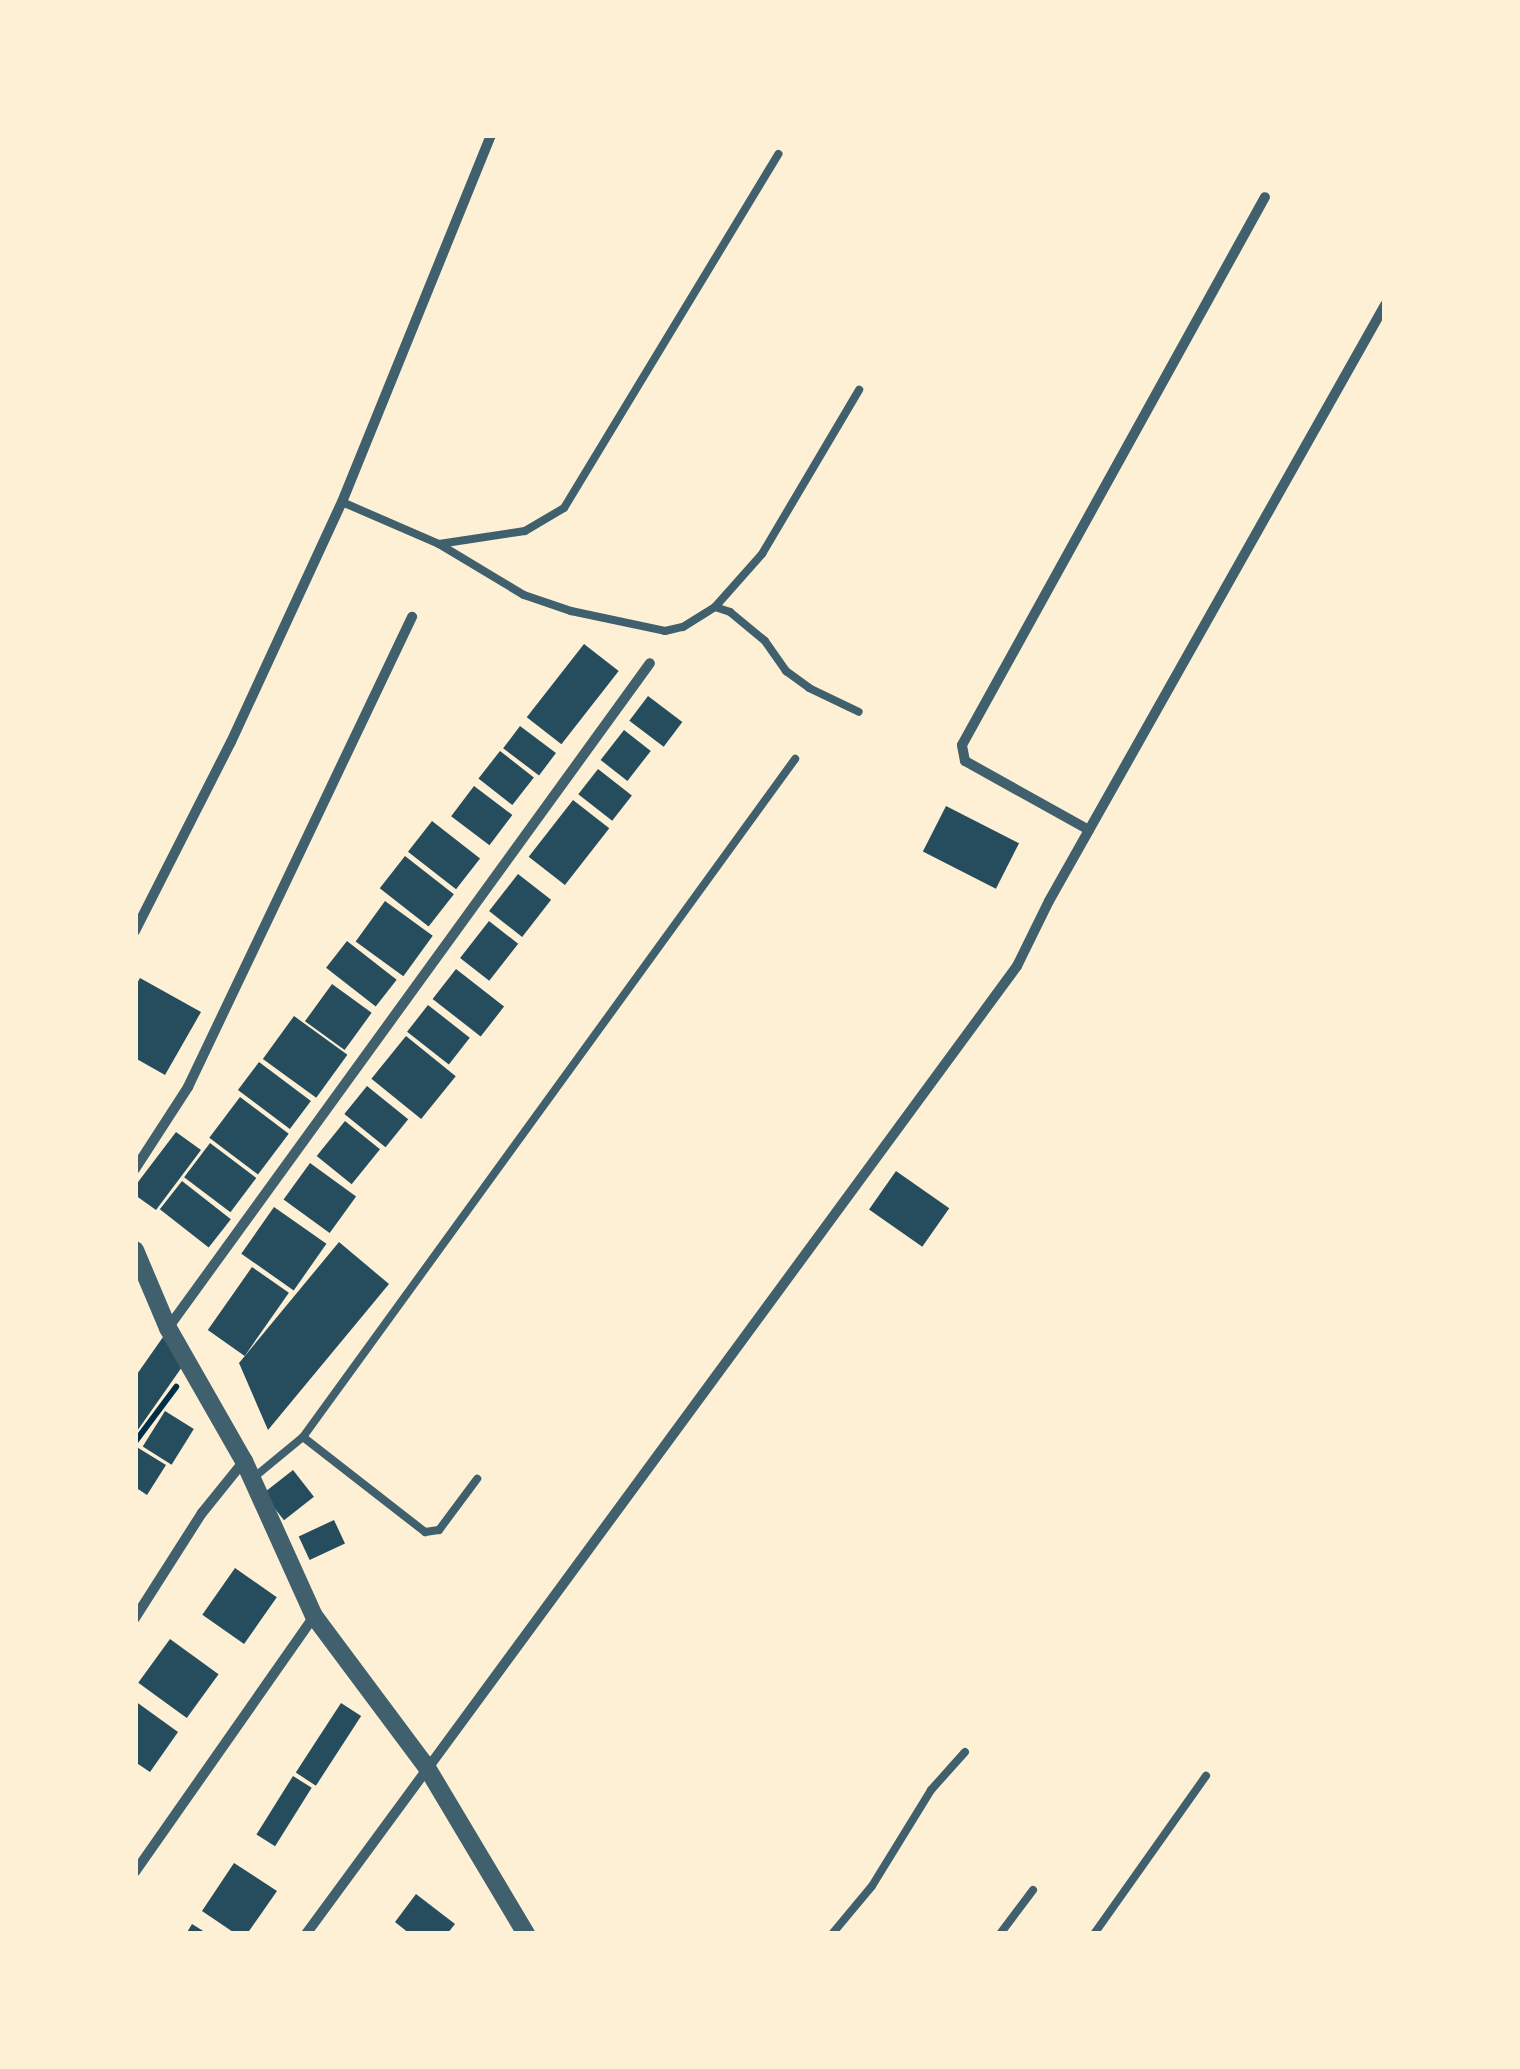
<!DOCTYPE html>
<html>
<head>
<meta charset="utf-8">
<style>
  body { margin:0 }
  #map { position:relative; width:1520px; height:2069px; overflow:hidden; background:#fdf0d5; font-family:Raleway,sans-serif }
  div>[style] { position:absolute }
  .building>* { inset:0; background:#264d5e; transform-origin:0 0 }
  .path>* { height:6px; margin:-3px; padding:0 3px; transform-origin:3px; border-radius:3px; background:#003049 }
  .service>* { height:8px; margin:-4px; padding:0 4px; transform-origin:4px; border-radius:4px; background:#3f606c }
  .minor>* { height:10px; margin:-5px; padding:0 5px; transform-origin:5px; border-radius:5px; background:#3f606c }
  .tertiary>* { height:18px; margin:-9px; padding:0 9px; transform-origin:9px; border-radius:9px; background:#3f606c }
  span { translate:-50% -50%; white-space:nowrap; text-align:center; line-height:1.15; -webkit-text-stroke:10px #fdf0d5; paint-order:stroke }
  .frame { position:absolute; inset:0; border:138px solid #fdf0d5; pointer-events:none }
</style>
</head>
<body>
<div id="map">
  <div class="building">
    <i style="left:584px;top:644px;width:44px;height:93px;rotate:38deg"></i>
    <i style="left:648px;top:696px;width:43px;height:31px;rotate:37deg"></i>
    <i style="left:520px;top:726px;width:45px;height:28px;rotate:37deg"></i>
    <i style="left:624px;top:730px;width:34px;height:38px;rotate:38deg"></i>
    <i style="left:500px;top:751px;width:43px;height:35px;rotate:38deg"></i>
    <i style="left:598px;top:769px;width:43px;height:32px;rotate:38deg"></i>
    <i style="left:474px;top:786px;width:48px;height:38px;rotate:37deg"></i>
    <i style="left:573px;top:800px;width:46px;height:72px;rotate:38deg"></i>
    <i style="left:946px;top:806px;width:82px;height:51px;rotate:27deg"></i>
    <i style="left:432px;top:821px;width:61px;height:39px;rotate:38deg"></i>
    <i style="left:405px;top:856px;width:62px;height:41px;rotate:38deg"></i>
    <i style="left:518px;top:874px;width:42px;height:47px;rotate:38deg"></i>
    <i style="left:385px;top:901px;width:59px;height:50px;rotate:36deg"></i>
    <i style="left:489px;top:921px;width:37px;height:47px;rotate:38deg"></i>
    <i style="left:347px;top:941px;width:63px;height:34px;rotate:38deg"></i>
    <i style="left:456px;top:969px;width:61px;height:38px;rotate:38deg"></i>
    <i style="clip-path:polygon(140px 978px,201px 1012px,165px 1075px,135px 1058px,135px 987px)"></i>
    <i style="left:332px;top:984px;width:49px;height:46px;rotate:36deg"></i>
    <i style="left:428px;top:1005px;width:53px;height:34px;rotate:38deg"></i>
    <i style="left:294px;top:1016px;width:66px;height:53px;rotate:36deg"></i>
    <i style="left:406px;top:1036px;width:64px;height:55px;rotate:39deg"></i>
    <i style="left:259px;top:1062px;width:65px;height:35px;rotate:37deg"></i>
    <i style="left:367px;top:1086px;width:53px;height:36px;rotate:39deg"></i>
    <i style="left:240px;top:1097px;width:61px;height:51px;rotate:37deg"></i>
    <i style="left:345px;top:1121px;width:45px;height:45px;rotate:39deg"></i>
    <i style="clip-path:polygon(176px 1132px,201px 1150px,156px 1210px,135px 1195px,135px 1186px)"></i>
    <i style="left:210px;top:1143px;width:58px;height:43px;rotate:37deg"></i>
    <i style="left:310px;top:1163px;width:57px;height:45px;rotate:36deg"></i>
    <i style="left:896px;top:1171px;width:65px;height:47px;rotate:35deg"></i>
    <i style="left:182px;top:1181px;width:62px;height:36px;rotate:38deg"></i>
    <i style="left:274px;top:1207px;width:64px;height:57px;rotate:35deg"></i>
    <i style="clip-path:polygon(339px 1242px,389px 1284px,268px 1430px,239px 1363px)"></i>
    <i style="left:252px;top:1267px;width:45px;height:77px;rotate:35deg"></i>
    <i style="clip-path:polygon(163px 1337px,182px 1367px,135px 1434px,135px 1377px)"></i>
    <i style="left:165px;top:1411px;width:34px;height:42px;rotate:32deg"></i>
    <i style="clip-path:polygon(135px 1446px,166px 1465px,147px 1495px,135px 1487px)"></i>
    <i style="left:293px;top:1470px;width:34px;height:38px;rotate:52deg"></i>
    <i style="left:334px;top:1520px;width:26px;height:39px;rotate:65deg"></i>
    <i style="left:235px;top:1568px;width:51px;height:57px;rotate:35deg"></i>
    <i style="left:170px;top:1639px;width:60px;height:54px;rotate:36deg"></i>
    <i style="clip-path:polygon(135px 1701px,178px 1732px,150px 1772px,135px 1762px)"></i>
    <i style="left:341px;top:1703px;width:24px;height:83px;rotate:33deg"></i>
    <i style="left:293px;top:1776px;width:22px;height:69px;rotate:32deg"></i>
    <i style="clip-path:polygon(234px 1863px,277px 1891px,247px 1934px,236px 1934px,202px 1911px)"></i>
    <i style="clip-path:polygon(416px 1894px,455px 1924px,447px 1934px,410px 1934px,395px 1922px)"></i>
    <i style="clip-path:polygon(192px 1924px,208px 1934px,186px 1934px)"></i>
  </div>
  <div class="path">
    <i style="left:135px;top:1442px;width:69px;rotate:-53.3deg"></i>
  </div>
  <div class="service">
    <i style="left:342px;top:502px;width:106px;rotate:23.4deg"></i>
    <i style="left:439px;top:544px;width:99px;rotate:31deg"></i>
    <i style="left:524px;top:595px;width:50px;rotate:18.8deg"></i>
    <i style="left:571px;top:611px;width:96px;rotate:12deg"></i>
    <i style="left:665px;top:631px;width:18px;rotate:-13deg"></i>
    <i style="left:683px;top:627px;width:38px;rotate:-32deg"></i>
    <i style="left:715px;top:607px;width:16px;rotate:18deg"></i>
    <i style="left:730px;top:612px;width:45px;rotate:39.6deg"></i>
    <i style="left:765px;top:641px;width:37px;rotate:55deg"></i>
    <i style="left:786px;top:671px;width:29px;rotate:36deg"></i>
    <i style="left:809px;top:688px;width:55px;rotate:25.6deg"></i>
    <i style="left:439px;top:544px;width:87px;rotate:-8.6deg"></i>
    <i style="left:525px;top:531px;width:45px;rotate:-30.5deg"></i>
    <i style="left:564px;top:508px;width:414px;rotate:-58.8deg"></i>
    <i style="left:715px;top:607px;width:71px;rotate:-48.4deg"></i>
    <i style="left:762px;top:554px;width:191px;rotate:-59.4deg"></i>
    <i style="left:303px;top:1437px;width:155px;rotate:37.9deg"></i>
    <i style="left:425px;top:1532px;width:14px;rotate:-8deg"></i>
    <i style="left:439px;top:1530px;width:64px;rotate:-53.3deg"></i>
    <i style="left:252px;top:1479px;width:66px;rotate:-39.5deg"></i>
    <i style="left:303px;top:1437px;width:838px;rotate:-54.03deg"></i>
    <i style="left:832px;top:1934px;width:62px;rotate:-50.2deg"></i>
    <i style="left:872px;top:1886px;width:113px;rotate:-58.4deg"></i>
    <i style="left:931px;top:1790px;width:51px;rotate:-48.2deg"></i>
    <i style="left:1000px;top:1934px;width:55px;rotate:-53.1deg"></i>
    <i style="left:1094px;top:1934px;width:194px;rotate:-54.7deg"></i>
  </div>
  <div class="minor">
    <i style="left:1089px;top:830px;width:142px;rotate:-150.9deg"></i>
    <i style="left:965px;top:761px;width:16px;rotate:-101deg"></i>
    <i style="left:962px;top:745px;width:626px;rotate:-61.06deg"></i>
    <i style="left:135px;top:931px;width:212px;rotate:-63.1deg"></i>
    <i style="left:231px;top:742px;width:264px;rotate:-65.2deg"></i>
    <i style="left:342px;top:502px;width:396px;rotate:-67.9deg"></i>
    <i style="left:135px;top:1169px;width:98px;rotate:-57.1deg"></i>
    <i style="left:188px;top:1087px;width:521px;rotate:-64.52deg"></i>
    <i style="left:168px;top:1328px;width:821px;rotate:-54.06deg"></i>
    <i style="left:135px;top:1618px;width:125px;rotate:-57.5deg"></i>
    <i style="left:202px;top:1513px;width:67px;rotate:-51.1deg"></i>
    <i style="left:135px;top:1872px;width:312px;rotate:-55deg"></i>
    <i style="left:306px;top:1934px;width:1201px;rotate:-53.7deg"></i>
    <i style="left:1017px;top:966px;width:72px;rotate:-63.8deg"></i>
    <i style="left:1049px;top:901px;width:684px;rotate:-60.59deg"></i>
  </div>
  <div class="tertiary">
    <i style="left:135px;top:1250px;width:85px;rotate:67.1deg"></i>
    <i style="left:168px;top:1328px;width:153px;rotate:60.3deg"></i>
    <i style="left:244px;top:1461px;width:170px;rotate:65.7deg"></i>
    <i style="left:314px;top:1616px;width:187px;rotate:53.3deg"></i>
    <i style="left:426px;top:1766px;width:196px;rotate:59.2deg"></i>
  </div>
  <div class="frame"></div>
</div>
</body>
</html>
